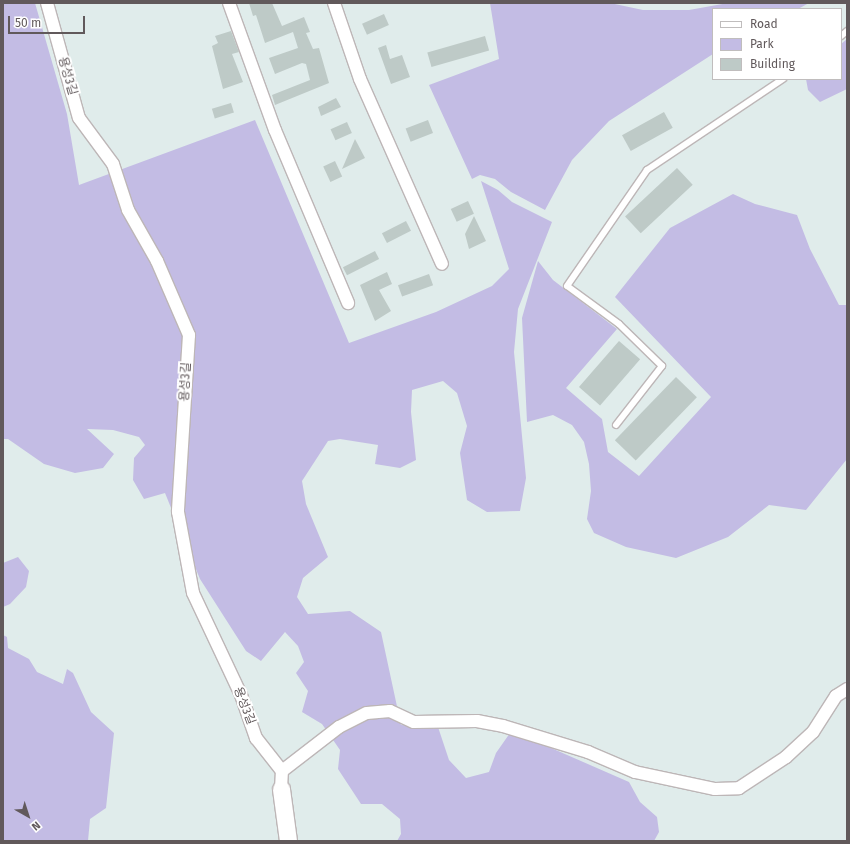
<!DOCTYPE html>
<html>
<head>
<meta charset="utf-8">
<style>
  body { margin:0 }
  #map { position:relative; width:850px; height:844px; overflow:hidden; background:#e0eceb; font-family:"Fira Sans","Noto Sans KR",sans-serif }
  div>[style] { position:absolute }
  .green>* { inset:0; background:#c3bce4 }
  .building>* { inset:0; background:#becac7; transform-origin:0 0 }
  .roads { filter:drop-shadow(1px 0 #bdb6b7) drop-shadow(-1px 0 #bdb6b7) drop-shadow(0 1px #bdb6b7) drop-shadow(0 -1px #bdb6b7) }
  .lane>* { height:6px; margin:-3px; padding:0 3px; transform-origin:3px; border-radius:3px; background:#fff }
  .street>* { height:12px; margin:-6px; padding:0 6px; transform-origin:6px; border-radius:6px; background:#fff }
  .secondary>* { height:17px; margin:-8.5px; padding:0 8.5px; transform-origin:8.5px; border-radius:8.5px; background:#fff }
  span { translate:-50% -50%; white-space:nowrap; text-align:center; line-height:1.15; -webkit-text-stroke:4px #fff; paint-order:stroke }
  .street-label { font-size:12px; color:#61595b }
  .frame { position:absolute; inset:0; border:4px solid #61595b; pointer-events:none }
  .legend { position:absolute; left:712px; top:8px; width:130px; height:72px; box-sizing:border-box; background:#fff; border:1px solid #c0bdbd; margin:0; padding:5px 7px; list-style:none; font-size:12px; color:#61595b }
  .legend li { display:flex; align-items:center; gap:8px; height:20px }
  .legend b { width:20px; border:1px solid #c0bdbd }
  .north { position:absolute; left:8px; top:796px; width:40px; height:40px; -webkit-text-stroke:3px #fff; paint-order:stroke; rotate:141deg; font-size:11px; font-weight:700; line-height:16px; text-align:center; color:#61595b }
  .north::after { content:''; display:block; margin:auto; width:14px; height:18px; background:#61595b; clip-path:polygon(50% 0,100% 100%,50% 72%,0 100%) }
  .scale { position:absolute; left:8px; top:16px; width:77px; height:18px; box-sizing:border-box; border:2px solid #61595b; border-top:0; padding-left:5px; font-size:12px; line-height:14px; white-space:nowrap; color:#61595b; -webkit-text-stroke:3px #fff; paint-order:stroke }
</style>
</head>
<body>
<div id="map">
  <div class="green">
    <i style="clip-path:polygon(3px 3px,35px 3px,67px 114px,79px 185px,255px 120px,349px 343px,436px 312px,492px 286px,509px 269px,481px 181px,498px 190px,512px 202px,552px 222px,518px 309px,514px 352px,526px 478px,520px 511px,487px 512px,467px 500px,460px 453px,467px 426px,457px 393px,443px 381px,412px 390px,411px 412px,416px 460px,400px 468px,375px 464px,378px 445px,340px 439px,328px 441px,302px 481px,306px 504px,328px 557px,303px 578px,297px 597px,308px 614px,350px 611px,381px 632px,401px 725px,438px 727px,449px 760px,466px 778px,489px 772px,496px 753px,510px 733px,542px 744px,629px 782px,640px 802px,657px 817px,659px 832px,654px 841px,397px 841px,401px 834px,400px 819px,382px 804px,361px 804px,338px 769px,340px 750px,322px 724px,302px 712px,308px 691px,296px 673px,304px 662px,298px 646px,285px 632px,261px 661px,246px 651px,200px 579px,165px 493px,144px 499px,133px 480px,134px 458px,145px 445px,139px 437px,113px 430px,87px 429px,114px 454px,103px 468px,75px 473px,44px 464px,8px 439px,3px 439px)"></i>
    <i style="clip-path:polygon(490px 3px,610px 3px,643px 10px,689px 10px,728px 3px,809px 3px,798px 9px,713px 9px,713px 54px,609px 121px,572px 160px,545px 210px,511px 192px,495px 179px,480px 175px,472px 179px,429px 85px,499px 59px)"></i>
    <i style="clip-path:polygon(847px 39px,847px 89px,820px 102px,808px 90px,806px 79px,841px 79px,841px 44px)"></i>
    <i style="clip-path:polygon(733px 194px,755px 204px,797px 215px,810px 249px,839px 305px,847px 305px,847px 459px,806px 510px,769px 505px,728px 537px,676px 558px,626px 547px,594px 533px,587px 519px,591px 491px,589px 464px,584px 442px,572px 425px,553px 415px,527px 422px,522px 318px,538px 261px,553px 280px,617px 329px,566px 388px,602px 419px,608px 452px,639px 476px,711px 397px,615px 297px,670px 228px)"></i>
    <i style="clip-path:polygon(18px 557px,29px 571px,26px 587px,10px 604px,3px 607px,3px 563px)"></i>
    <i style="clip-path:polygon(3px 635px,7px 637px,8px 648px,29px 659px,37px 672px,63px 684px,67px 669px,73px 673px,91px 712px,114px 733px,106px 808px,90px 819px,88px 841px,3px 841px)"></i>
  </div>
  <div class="building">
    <i style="clip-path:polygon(249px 3px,272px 3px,282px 26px,304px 17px,310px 32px,306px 33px,313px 49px,319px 48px,329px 83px,275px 105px,272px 95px,310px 80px,306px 64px,302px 63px,275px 74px,269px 58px,298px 48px,293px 32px,265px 43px,256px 15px,253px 16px)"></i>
    <i style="left:384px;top:14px;width:12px;height:24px;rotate:66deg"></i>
    <i style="clip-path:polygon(231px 31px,239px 52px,232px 54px,243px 82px,223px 89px,212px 46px,218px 43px,215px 36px)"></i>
    <i style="left:485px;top:36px;width:15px;height:60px;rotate:74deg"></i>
    <i style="clip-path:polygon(386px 45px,390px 59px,402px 55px,410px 77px,391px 84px,378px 48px)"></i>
    <i style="clip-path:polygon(336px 98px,341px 107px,321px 116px,318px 107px)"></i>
    <i style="left:231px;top:103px;width:10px;height:20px;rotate:73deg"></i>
    <i style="left:664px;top:112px;width:18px;height:48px;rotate:61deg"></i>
    <i style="left:428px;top:120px;width:14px;height:24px;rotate:69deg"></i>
    <i style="left:347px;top:122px;width:12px;height:18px;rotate:66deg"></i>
    <i style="clip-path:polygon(355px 139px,365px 158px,342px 169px)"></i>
    <i style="left:335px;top:161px;width:17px;height:13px;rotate:65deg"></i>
    <i style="left:677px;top:168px;width:23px;height:71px;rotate:47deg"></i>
    <i style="left:468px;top:201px;width:14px;height:19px;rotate:65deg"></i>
    <i style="clip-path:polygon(474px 216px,486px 241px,469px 249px,465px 234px)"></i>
    <i style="left:406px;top:221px;width:11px;height:27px;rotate:63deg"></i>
    <i style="left:375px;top:251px;width:9px;height:36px;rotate:63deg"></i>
    <i style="clip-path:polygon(387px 272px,392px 284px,379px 290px,391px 311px,375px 321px,360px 285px)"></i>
    <i style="left:429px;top:274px;width:12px;height:33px;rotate:70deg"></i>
    <i style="left:619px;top:341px;width:28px;height:61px;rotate:41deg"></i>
    <i style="left:676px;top:377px;width:29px;height:88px;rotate:44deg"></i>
  </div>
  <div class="roads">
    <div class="lane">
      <i style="left:841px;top:36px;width:8px;rotate:-40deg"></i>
      <i style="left:616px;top:425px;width:75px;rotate:-52.1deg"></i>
      <i style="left:662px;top:366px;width:60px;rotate:-135.7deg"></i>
      <i style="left:619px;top:324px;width:64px;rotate:-143.8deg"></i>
      <i style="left:567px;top:286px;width:141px;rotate:-55.4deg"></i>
      <i style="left:647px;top:170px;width:164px;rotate:-33.8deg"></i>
    </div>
    <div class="street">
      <i style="left:47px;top:3px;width:119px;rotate:74.5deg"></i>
      <i style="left:79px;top:118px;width:57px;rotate:53.5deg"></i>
      <i style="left:113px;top:164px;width:48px;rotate:71.9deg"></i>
      <i style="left:128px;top:210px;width:59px;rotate:60.4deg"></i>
      <i style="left:157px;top:261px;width:81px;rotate:66.6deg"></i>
      <i style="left:189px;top:335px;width:177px;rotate:93.6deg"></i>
      <i style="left:178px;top:512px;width:82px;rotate:79.5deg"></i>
      <i style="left:193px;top:593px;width:113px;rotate:64.8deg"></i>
      <i style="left:241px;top:695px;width:46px;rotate:70.8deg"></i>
      <i style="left:256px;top:738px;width:42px;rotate:51.8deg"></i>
      <i style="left:229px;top:3px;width:135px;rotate:70.1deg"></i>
      <i style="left:275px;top:130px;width:188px;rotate:67.1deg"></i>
      <i style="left:334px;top:3px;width:80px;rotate:71.1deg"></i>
      <i style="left:360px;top:79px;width:202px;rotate:66.1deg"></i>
      <i style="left:281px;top:789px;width:18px;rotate:-87deg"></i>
      <i style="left:282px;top:771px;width:72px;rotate:-37.7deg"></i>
      <i style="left:339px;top:727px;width:31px;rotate:-27deg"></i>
      <i style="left:367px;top:713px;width:23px;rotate:-5deg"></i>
      <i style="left:390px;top:711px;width:26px;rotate:25deg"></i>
      <i style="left:414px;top:722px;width:63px;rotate:-0.9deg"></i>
      <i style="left:477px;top:721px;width:26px;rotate:11deg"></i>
      <i style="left:503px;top:726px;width:89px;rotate:17deg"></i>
      <i style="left:588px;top:752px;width:51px;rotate:23.1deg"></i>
      <i style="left:635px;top:772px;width:82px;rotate:12deg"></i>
      <i style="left:715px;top:789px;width:24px;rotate:-2deg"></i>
      <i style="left:739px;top:788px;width:56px;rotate:-33.4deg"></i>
      <i style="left:786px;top:757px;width:37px;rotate:-43deg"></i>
      <i style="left:813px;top:732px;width:43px;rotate:-57.4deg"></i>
      <i style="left:836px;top:696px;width:13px;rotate:-32deg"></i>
    </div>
    <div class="secondary">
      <i style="left:281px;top:789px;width:52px;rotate:82.3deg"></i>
    </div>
  </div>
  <div class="street-label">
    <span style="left:67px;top:76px;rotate:74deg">용성3길</span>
    <span style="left:186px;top:382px;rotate:-87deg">용성3길</span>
    <span style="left:244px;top:706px;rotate:69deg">용성3길</span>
  </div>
  <div class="frame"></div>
  <ul class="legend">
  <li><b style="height:5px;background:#fff"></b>Road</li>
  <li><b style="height:11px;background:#c3bce4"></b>Park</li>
  <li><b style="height:11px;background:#becac7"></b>Building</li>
  </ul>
  <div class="north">N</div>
  <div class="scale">50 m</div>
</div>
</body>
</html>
